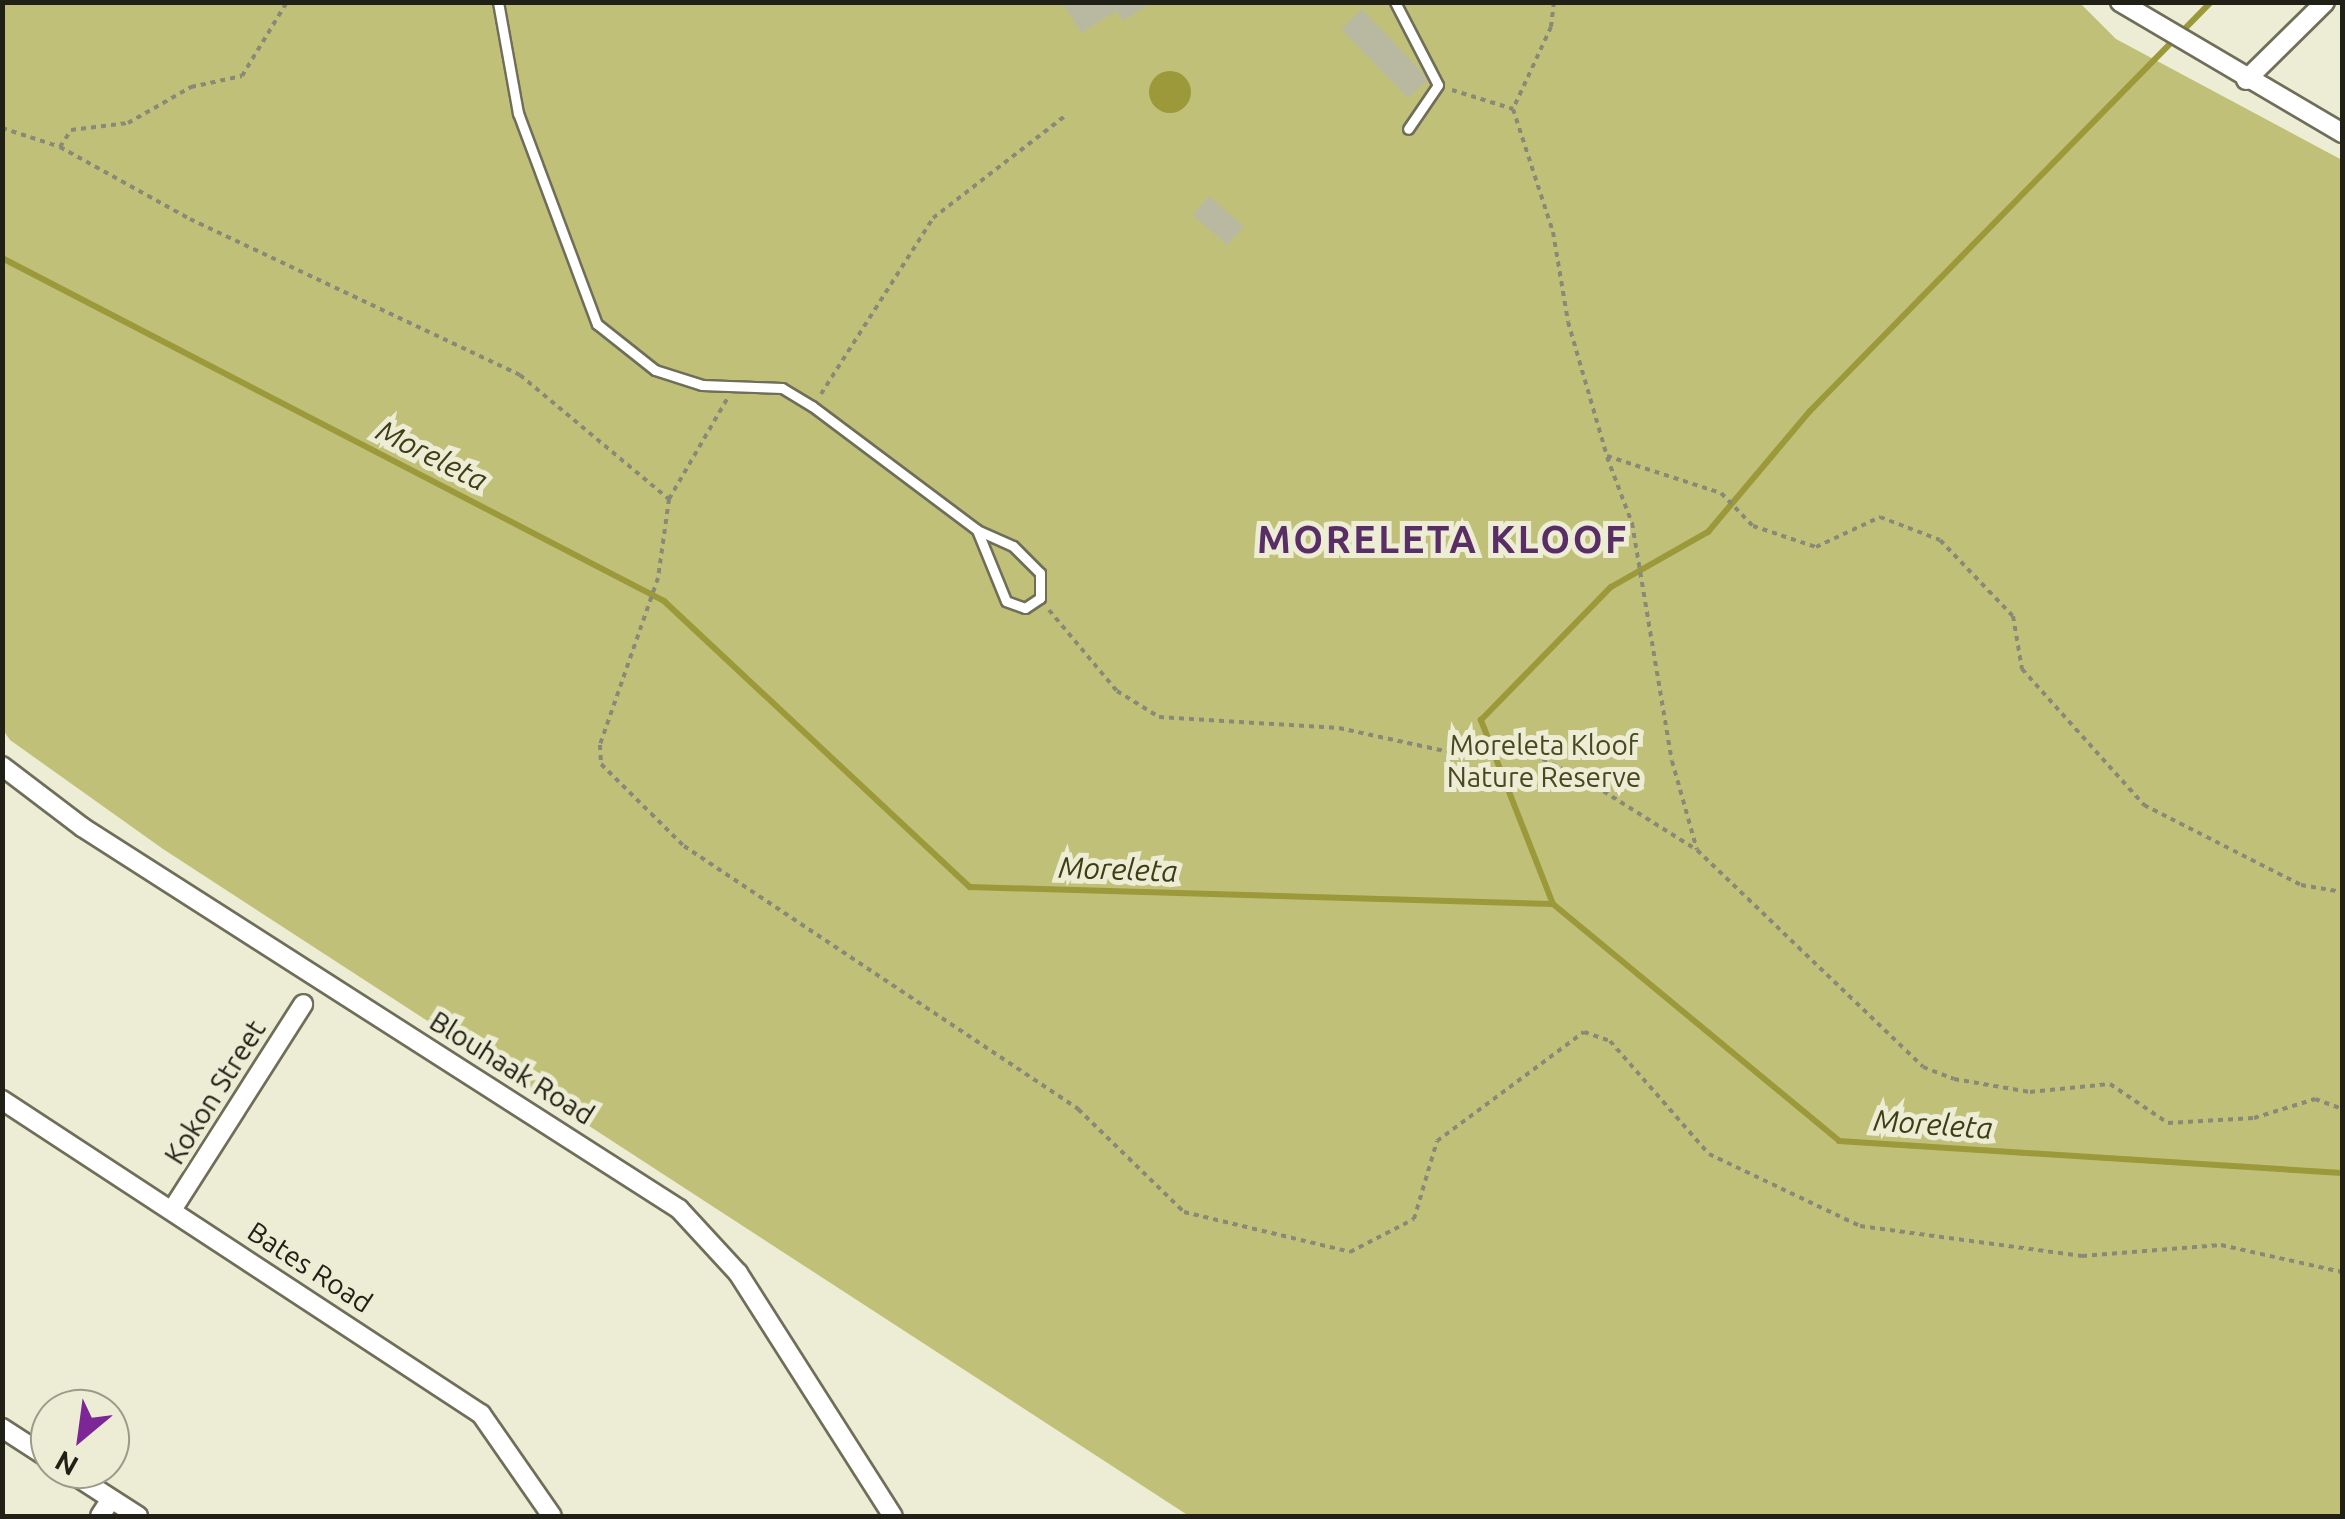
<!DOCTYPE html>
<html>
<head>
<meta charset="utf-8">
<style>
  body { margin:0 }
  #map { position:relative; width:2345px; height:1519px; overflow:hidden; background:#ededd5; font-family:Ubuntu,sans-serif }
  div>[style] { position:absolute }
  .green>* { inset:0; background:#c1c079 }
  .water>* { inset:0; background:#9b9939 }
  .round { border-radius:50% }
  .stream>* { height:6px; margin:-3px; padding:0 3px; transform-origin:3px; border-radius:3px; background:#9b9939 }
  .building>* { inset:0; background:#b9b9a2; transform-origin:0 0 }
  .path>* { height:4px; margin-top:-2px; transform-origin:0; background:repeating-linear-gradient(90deg,#898978 0 5px,transparent 0 10px) }
  .roads { filter:drop-shadow(2px 0 #6f6f59) drop-shadow(-2px 0 #6f6f59) drop-shadow(0 2px #6f6f59) drop-shadow(0 -2px #6f6f59) }
  .lane>* { height:9px; margin:-4.5px; padding:0 4.5px; transform-origin:4.5px; border-radius:4.5px; background:#fff }
  .street>* { height:18px; margin:-9px; padding:0 9px; transform-origin:9px; border-radius:9px; background:#fff }
  span { translate:-50% -50%; white-space:nowrap; text-align:center; line-height:1.15; -webkit-text-stroke:10px #ededd5; paint-order:stroke }
  .park-label { font-size:28px; color:#48471f }
  .street-label { font-size:28px; color:#202017 }
  .water-label { font-size:30px; color:#3e3d15; font-style:italic }
  .district-label { font-size:38px; color:#582e64; font-weight:700; letter-spacing:2.5px }
  .frame { position:absolute; inset:0; border:5px solid #202017; pointer-events:none }
  .north { position:absolute; left:30px; top:1389px; width:100px; height:100px; box-sizing:border-box; background:#ededd5; border:2px solid #9b9b89; border-radius:50%; rotate:209deg; font-size:28px; font-weight:700; line-height:40px; text-align:center; color:#202017 }
  .north::after { content:''; display:block; margin:auto; width:35px; height:45px; background:#7d2695; clip-path:polygon(50% 0,100% 100%,50% 72%,0 100%) }
</style>
</head>
<body>
<div id="map">
  <div class="green">
    <i style="clip-path:polygon(3px 3px,2080px 3px,2116px 39px,2342px 160px,2342px 1516px,1189px 1516px,163px 849px,10px 740px,3px 730px)"></i>
  </div>
  <div class="water">
    <i class="round" style="left:1149px;top:71px;width:42px;height:42px"></i>
  </div>
  <div class="stream">
    <i style="left:2px;top:258px;width:746px;rotate:27.39deg"></i>
    <i style="left:664px;top:601px;width:419px;rotate:43.1deg"></i>
    <i style="left:970px;top:887px;width:583px;rotate:1.67deg"></i>
    <i style="left:1553px;top:904px;width:371px;rotate:39.6deg"></i>
    <i style="left:1839px;top:1141px;width:504px;rotate:3.64deg"></i>
    <i style="left:1553px;top:904px;width:198px;rotate:-111.4deg"></i>
    <i style="left:1481px;top:720px;width:186px;rotate:-45.7deg"></i>
    <i style="left:1611px;top:587px;width:112px;rotate:-29.6deg"></i>
    <i style="left:1708px;top:532px;width:158px;rotate:-49.9deg"></i>
    <i style="left:1810px;top:411px;width:573px;rotate:-45.57deg"></i>
  </div>
  <div class="building">
    <i style="clip-path:polygon(1062px 2px,1153px 2px,1123px 21px,1116px 11px,1081px 33px)"></i>
    <i style="clip-path:polygon(1362px 9px,1422px 72px,1427px 81px,1408px 98px,1341px 29px)"></i>
    <i style="left:1209px;top:196px;width:46px;height:25px;rotate:41deg"></i>
  </div>
  <div class="path">
    <i style="left:1554px;top:2px;width:25px;rotate:97deg"></i>
    <i style="left:1551px;top:27px;width:90px;rotate:114.9deg"></i>
    <i style="left:1513px;top:109px;width:129px;rotate:72deg"></i>
    <i style="left:1553px;top:232px;width:91px;rotate:80.5deg"></i>
    <i style="left:1568px;top:322px;width:140px;rotate:73.8deg"></i>
    <i style="left:1607px;top:456px;width:120px;rotate:18deg"></i>
    <i style="left:1721px;top:493px;width:46px;rotate:45.9deg"></i>
    <i style="left:1753px;top:526px;width:66px;rotate:18.4deg"></i>
    <i style="left:1816px;top:547px;width:71px;rotate:-25.1deg"></i>
    <i style="left:1880px;top:517px;width:64px;rotate:21deg"></i>
    <i style="left:1940px;top:540px;width:105px;rotate:46.2deg"></i>
    <i style="left:2013px;top:616px;width:54px;rotate:80.4deg"></i>
    <i style="left:2022px;top:669px;width:183px;rotate:48.1deg"></i>
    <i style="left:2144px;top:805px;width:176px;rotate:27deg"></i>
    <i style="left:2301px;top:885px;width:42px;rotate:9.7deg"></i>
    <i style="left:1452px;top:90px;width:64px;rotate:17.3deg"></i>
    <i style="left:2px;top:128px;width:61px;rotate:18.1deg"></i>
    <i style="left:60px;top:147px;width:149px;rotate:29deg"></i>
    <i style="left:190px;top:219px;width:365px;rotate:25.3deg"></i>
    <i style="left:520px;top:375px;width:194px;rotate:39.8deg"></i>
    <i style="left:669px;top:499px;width:80px;rotate:97.9deg"></i>
    <i style="left:658px;top:578px;width:177px;rotate:109.2deg"></i>
    <i style="left:600px;top:745px;width:19px;rotate:87deg"></i>
    <i style="left:601px;top:764px;width:117px;rotate:44.7deg"></i>
    <i style="left:684px;top:846px;width:474px;rotate:33.7deg"></i>
    <i style="left:1078px;top:1109px;width:148px;rotate:44.2deg"></i>
    <i style="left:1184px;top:1212px;width:171px;rotate:13.5deg"></i>
    <i style="left:1350px;top:1252px;width:72px;rotate:-27.3deg"></i>
    <i style="left:1414px;top:1219px;width:81px;rotate:-73.6deg"></i>
    <i style="left:1437px;top:1141px;width:183px;rotate:-36.6deg"></i>
    <i style="left:1584px;top:1032px;width:28px;rotate:19deg"></i>
    <i style="left:1610px;top:1041px;width:150px;rotate:48.8deg"></i>
    <i style="left:1709px;top:1154px;width:167px;rotate:25.5deg"></i>
    <i style="left:1860px;top:1226px;width:224px;rotate:7.7deg"></i>
    <i style="left:2082px;top:1256px;width:139px;rotate:-4.5deg"></i>
    <i style="left:2221px;top:1245px;width:124px;rotate:12.6deg"></i>
    <i style="left:60px;top:147px;width:20px;rotate:-57deg"></i>
    <i style="left:71px;top:130px;width:57px;rotate:-7deg"></i>
    <i style="left:128px;top:123px;width:73px;rotate:-29.7deg"></i>
    <i style="left:191px;top:87px;width:52px;rotate:-12.2deg"></i>
    <i style="left:242px;top:76px;width:87px;rotate:-58.7deg"></i>
    <i style="left:821px;top:394px;width:209px;rotate:-57.5deg"></i>
    <i style="left:933px;top:218px;width:167px;rotate:-37.7deg"></i>
    <i style="left:1607px;top:457px;width:71px;rotate:69.3deg"></i>
    <i style="left:1632px;top:523px;width:241px;rotate:80.5deg"></i>
    <i style="left:1672px;top:761px;width:92px;rotate:74.3deg"></i>
    <i style="left:669px;top:499px;width:116px;rotate:-59.9deg"></i>
    <i style="left:1049px;top:610px;width:106px;rotate:50deg"></i>
    <i style="left:1117px;top:691px;width:49px;rotate:31.8deg"></i>
    <i style="left:1159px;top:717px;width:180px;rotate:3.5deg"></i>
    <i style="left:1339px;top:728px;width:113px;rotate:12.3deg"></i>
    <i style="left:1449px;top:752px;width:67px;rotate:-6deg"></i>
    <i style="left:1516px;top:745px;width:89px;rotate:27.4deg"></i>
    <i style="left:1595px;top:786px;width:120px;rotate:32.1deg"></i>
    <i style="left:1697px;top:850px;width:313px;rotate:43.8deg"></i>
    <i style="left:1923px;top:1067px;width:33px;rotate:21deg"></i>
    <i style="left:1954px;top:1079px;width:77px;rotate:9.7deg"></i>
    <i style="left:2030px;top:1092px;width:80px;rotate:-5.7deg"></i>
    <i style="left:2110px;top:1084px;width:70px;rotate:33.9deg"></i>
    <i style="left:2168px;top:1123px;width:86px;rotate:-3.3deg"></i>
    <i style="left:2254px;top:1118px;width:64px;rotate:-17.3deg"></i>
    <i style="left:2315px;top:1099px;width:29px;rotate:20deg"></i>
  </div>
  <div class="roads">
    <div class="lane">
      <i style="left:498px;top:2px;width:113px;rotate:79.8deg"></i>
      <i style="left:518px;top:113px;width:225px;rotate:69.5deg"></i>
      <i style="left:597px;top:324px;width:74px;rotate:38.4deg"></i>
      <i style="left:655px;top:370px;width:49px;rotate:17.7deg"></i>
      <i style="left:702px;top:385px;width:80px;rotate:2.1deg"></i>
      <i style="left:782px;top:388px;width:35px;rotate:31deg"></i>
      <i style="left:812px;top:406px;width:206px;rotate:36.9deg"></i>
      <i style="left:977px;top:530px;width:39px;rotate:24deg"></i>
      <i style="left:1013px;top:546px;width:38px;rotate:45deg"></i>
      <i style="left:1040px;top:573px;width:25px;rotate:90deg"></i>
      <i style="left:1040px;top:598px;width:18px;rotate:146deg"></i>
      <i style="left:1025px;top:608px;width:20px;rotate:-160deg"></i>
      <i style="left:1006px;top:601px;width:77px;rotate:-112.2deg"></i>
      <i style="left:1395px;top:2px;width:93px;rotate:62.6deg"></i>
      <i style="left:1438px;top:85px;width:53px;rotate:124.3deg"></i>
    </div>
    <div class="street">
      <i style="left:2120px;top:2px;width:258px;rotate:30.5deg"></i>
      <i style="left:2246px;top:80px;width:111px;rotate:-44.6deg"></i>
      <i style="left:2px;top:766px;width:101px;rotate:37.3deg"></i>
      <i style="left:82px;top:827px;width:709px;rotate:32.61deg"></i>
      <i style="left:679px;top:1209px;width:87px;rotate:47.3deg"></i>
      <i style="left:738px;top:1273px;width:288px;rotate:57.5deg"></i>
      <i style="left:2px;top:1100px;width:573px;rotate:33.25deg"></i>
      <i style="left:481px;top:1414px;width:124px;rotate:55.2deg"></i>
      <i style="left:172px;top:1210px;width:244px;rotate:-57.5deg"></i>
      <i style="left:2px;top:1428px;width:57px;rotate:32.9deg"></i>
      <i style="left:65px;top:1469px;width:87px;rotate:32.8deg"></i>
      <i style="left:100px;top:1516px;width:20px;rotate:-57deg"></i>
    </div>
  </div>
  <div class="park-label">
    <span style="left:1544px;top:761px">Moreleta Kloof<br>Nature Reserve</span>
  </div>
  <div class="street-label">
    <span style="left:512px;top:1068px;rotate:32deg">Blouhaak Road</span>
    <span style="left:215px;top:1092px;rotate:-58deg">Kokon Street</span>
    <span style="left:310px;top:1267px;rotate:33deg">Bates Road</span>
  </div>
  <div class="water-label">
    <span style="left:432px;top:455px;rotate:27deg">Moreleta</span>
    <span style="left:1118px;top:869px;rotate:2deg">Moreleta</span>
    <span style="left:1933px;top:1124px;rotate:4deg">Moreleta</span>
  </div>
  <div class="district-label">
    <span style="left:1443px;top:540px">MORELETA KLOOF</span>
  </div>
  <div class="frame"></div>
  <div class="north">N</div>
</div>
</body>
</html>
